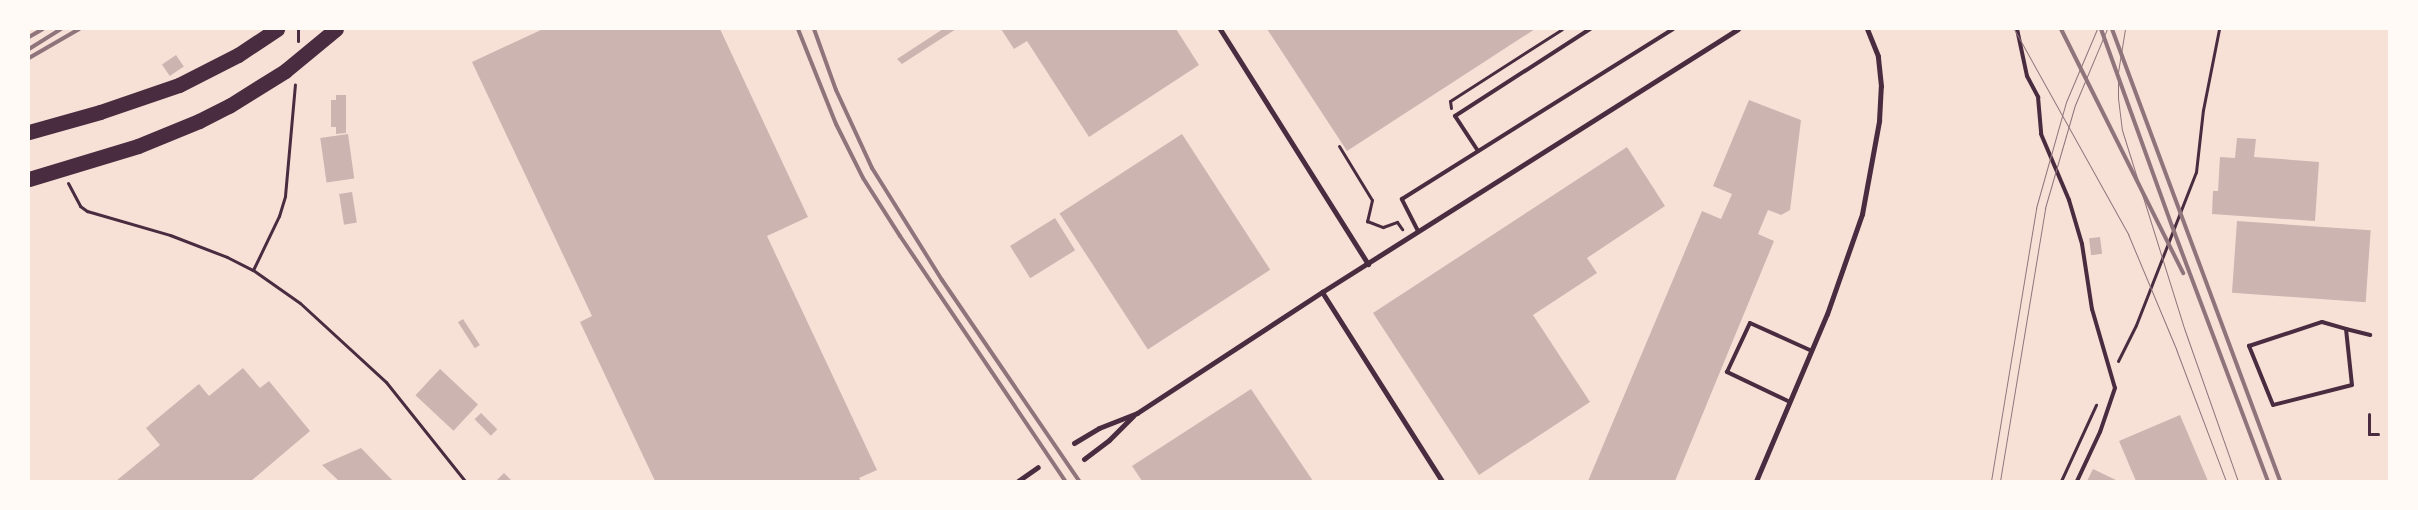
<!DOCTYPE html>
<html>
<head>
<meta charset="utf-8">
<style>
  body { margin:0 }
  #map { position:relative; width:2418px; height:510px; overflow:hidden; background:#f7e1d7; font-family:Spectral,serif }
  div>[style] { position:absolute }
  .building>* { inset:0; background:#ccb4b1; transform-origin:0 0 }
  .path>* { height:3px; margin:-1.5px; padding:0 1.5px; transform-origin:1.5px; border-radius:1.5px; background:#4a2c40 }
  .service>* { height:4px; margin:-2px; padding:0 2px; transform-origin:2px; border-radius:2px; background:#4a2c40 }
  .minor>* { height:5px; margin:-2.5px; padding:0 2.5px; transform-origin:2.5px; border-radius:2.5px; background:#4a2c40 }
  .motorway>* { height:15px; margin:-7.5px; padding:0 7.5px; transform-origin:7.5px; border-radius:7.5px; background:#4a2c40 }
  .tram>* { height:1px; margin:-0.5px; padding:0 0.5px; transform-origin:0.5px; border-radius:0.5px; background:#8f747c }
  .rail>* { height:4px; margin:-2px; padding:0 2px; transform-origin:2px; border-radius:2px; background:#8f747c }
  span { translate:-50% -50%; white-space:nowrap; text-align:center; line-height:1.15; -webkit-text-stroke:4px #fffaf5; paint-order:stroke }
  .frame { position:absolute; inset:0; border:30px solid #fffaf5; pointer-events:none }
</style>
</head>
<body>
<div id="map">
  <div class="building">
    <i style="clip-path:polygon(543px 29px,720px 29px,808px 217px,767px 236px,877px 470px,859px 478px,861px 481px,655px 481px,580px 322px,592px 316px,472px 62px)"></i>
    <i style="clip-path:polygon(943px 29px,956px 29px,902px 64px,897px 59px)"></i>
    <i style="clip-path:polygon(1001px 29px,1176px 29px,1199px 65px,1089px 137px,1027px 41px,1014px 49px)"></i>
    <i style="clip-path:polygon(1267px 29px,1535px 29px,1347px 151px)"></i>
    <i style="left:176px;top:55px;width:14px;height:17px;rotate:56deg"></i>
    <i style="clip-path:polygon(336px 95px,346px 95px,346px 133px,336px 134px,336px 127px,331px 127px,331px 100px,336px 100px)"></i>
    <i style="clip-path:polygon(1749px 100px,1801px 120px,1790px 210px,1781px 215px,1768px 210px,1758px 234px,1774px 241px,1675px 481px,1588px 481px,1702px 211px,1721px 219px,1732px 194px,1713px 186px)"></i>
    <i style="left:348px;top:134px;width:45px;height:28px;rotate:82deg"></i>
    <i style="left:1182px;top:134px;width:162px;height:146px;rotate:57deg"></i>
    <i style="clip-path:polygon(2237px 138px,2256px 139px,2254px 157px,2319px 162px,2315px 221px,2212px 214px,2213px 191px,2218px 191px,2220px 157px,2235px 158px)"></i>
    <i style="clip-path:polygon(1627px 147px,1665px 206px,1587px 258px,1597px 273px,1533px 315px,1590px 402px,1479px 475px,1373px 313px)"></i>
    <i style="left:352px;top:192px;width:31px;height:13px;rotate:81deg"></i>
    <i style="left:1055px;top:218px;width:38px;height:53px;rotate:58deg"></i>
    <i style="left:2237px;top:221px;width:134px;height:72px;rotate:4deg"></i>
    <i style="left:2100px;top:237px;width:17px;height:11px;rotate:83deg"></i>
    <i style="left:463px;top:319px;width:31px;height:6px;rotate:57deg"></i>
    <i style="clip-path:polygon(243px 368px,260px 388px,269px 381px,310px 431px,251px 481px,116px 481px,160px 445px,146px 428px,199px 384px,209px 396px)"></i>
    <i style="left:440px;top:369px;width:52px;height:36px;rotate:43deg"></i>
    <i style="clip-path:polygon(1251px 389px,1313px 481px,1142px 481px,1132px 466px)"></i>
    <i style="left:481px;top:413px;width:23px;height:9px;rotate:45deg"></i>
    <i style="clip-path:polygon(2180px 415px,2208px 481px,2136px 481px,2119px 441px)"></i>
    <i style="clip-path:polygon(361px 448px,393px 481px,339px 481px,322px 465px)"></i>
    <i style="clip-path:polygon(2093px 469px,2118px 481px,2087px 481px)"></i>
    <i style="clip-path:polygon(504px 473px,512px 481px,496px 481px)"></i>
  </div>
  <div class="path">
    <i style="left:298px;top:41px;width:12px;rotate:-90deg"></i>
    <i style="left:1451px;top:108px;width:7px;rotate:-98deg"></i>
    <i style="left:1450px;top:101px;width:133px;rotate:-32.7deg"></i>
    <i style="left:1339px;top:146px;width:63px;rotate:58.6deg"></i>
    <i style="left:1372px;top:200px;width:22px;rotate:103deg"></i>
    <i style="left:1367px;top:221px;width:17px;rotate:21deg"></i>
    <i style="left:1383px;top:227px;width:15px;rotate:-20deg"></i>
    <i style="left:1397px;top:222px;width:9px;rotate:54deg"></i>
    <i style="left:68px;top:183px;width:26px;rotate:62deg"></i>
    <i style="left:80px;top:206px;width:9px;rotate:36deg"></i>
    <i style="left:87px;top:211px;width:86px;rotate:16.1deg"></i>
    <i style="left:170px;top:235px;width:61px;rotate:21.1deg"></i>
    <i style="left:227px;top:257px;width:29px;rotate:27deg"></i>
    <i style="left:253px;top:270px;width:57px;rotate:35.1deg"></i>
    <i style="left:300px;top:303px;width:117px;rotate:42.6deg"></i>
    <i style="left:386px;top:382px;width:127px;rotate:51.4deg"></i>
    <i style="left:253px;top:270px;width:60px;rotate:-64.3deg"></i>
    <i style="left:279px;top:216px;width:21px;rotate:-73deg"></i>
    <i style="left:285px;top:196px;width:112px;rotate:-84.9deg"></i>
    <i style="left:2118px;top:361px;width:40px;rotate:-63.4deg"></i>
    <i style="left:2136px;top:325px;width:164px;rotate:-68.6deg"></i>
    <i style="left:2196px;top:172px;width:62px;rotate:-83.6deg"></i>
    <i style="left:2203px;top:110px;width:83px;rotate:-78.8deg"></i>
    <i style="left:2369px;top:414px;width:20px;rotate:90deg"></i>
    <i style="left:2369px;top:434px;width:9px"></i>
    <i style="left:2061px;top:481px;width:84px;rotate:-65.3deg"></i>
  </div>
  <div class="service">
    <i style="left:2017px;top:29px;width:48px;rotate:78deg"></i>
    <i style="left:2027px;top:76px;width:24px;rotate:62deg"></i>
    <i style="left:2038px;top:97px;width:37px;rotate:85deg"></i>
    <i style="left:2041px;top:134px;width:72px;rotate:67deg"></i>
    <i style="left:2069px;top:200px;width:46px;rotate:73.5deg"></i>
    <i style="left:2082px;top:244px;width:66px;rotate:81.3deg"></i>
    <i style="left:2092px;top:309px;width:82px;rotate:73.8deg"></i>
    <i style="left:2115px;top:388px;width:46px;rotate:108.8deg"></i>
    <i style="left:2100px;top:432px;width:54px;rotate:115.1deg"></i>
    <i style="left:1478px;top:151px;width:42px;rotate:-123.3deg"></i>
    <i style="left:1455px;top:116px;width:161px;rotate:-32.8deg"></i>
    <i style="left:1418px;top:231px;width:36px;rotate:-117deg"></i>
    <i style="left:1402px;top:199px;width:320px;rotate:-32.1deg"></i>
    <i style="left:2346px;top:329px;width:56px;rotate:83.9deg"></i>
    <i style="left:2352px;top:385px;width:81px;rotate:165.8deg"></i>
    <i style="left:2273px;top:405px;width:64px;rotate:-112.1deg"></i>
    <i style="left:2249px;top:346px;width:77px;rotate:-18.2deg"></i>
    <i style="left:2322px;top:322px;width:25px;rotate:16deg"></i>
    <i style="left:2346px;top:329px;width:25px;rotate:14deg"></i>
    <i style="left:1790px;top:402px;width:70px;rotate:-154.5deg"></i>
    <i style="left:1727px;top:372px;width:54px;rotate:-64.9deg"></i>
    <i style="left:1750px;top:323px;width:68px;rotate:24.3deg"></i>
  </div>
  <div class="minor">
    <i style="left:1220px;top:29px;width:278px;rotate:57.8deg"></i>
    <i style="left:1322px;top:292px;width:224px;rotate:57.6deg"></i>
    <i style="left:1074px;top:443px;width:29px;rotate:-31deg"></i>
    <i style="left:1099px;top:428px;width:41px;rotate:-21.5deg"></i>
    <i style="left:1137px;top:413px;width:221px;rotate:-33.2deg"></i>
    <i style="left:1322px;top:292px;width:492px;rotate:-32.3deg"></i>
    <i style="left:1084px;top:459px;width:31px;rotate:-37deg"></i>
    <i style="left:1109px;top:440px;width:35px;rotate:-45deg"></i>
    <i style="left:1018px;top:481px;width:24px;rotate:-35deg"></i>
    <i style="left:1756px;top:481px;width:181px;rotate:-67deg"></i>
    <i style="left:1827px;top:314px;width:106px;rotate:-70.7deg"></i>
    <i style="left:1862px;top:214px;width:95px;rotate:-79.6deg"></i>
    <i style="left:1879px;top:121px;width:35px;rotate:-87deg"></i>
    <i style="left:1881px;top:86px;width:30px;rotate:-96deg"></i>
    <i style="left:1878px;top:56px;width:29px;rotate:-112deg"></i>
  </div>
  <div class="motorway">
    <i style="left:29px;top:132px;width:74px;rotate:-15.7deg"></i>
    <i style="left:100px;top:112px;width:83px;rotate:-18.9deg"></i>
    <i style="left:179px;top:85px;width:66px;rotate:-27deg"></i>
    <i style="left:238px;top:55px;width:47px;rotate:-33.7deg"></i>
    <i style="left:29px;top:179px;width:114px;rotate:-16.8deg"></i>
    <i style="left:138px;top:146px;width:66px;rotate:-22.3deg"></i>
    <i style="left:199px;top:121px;width:34px;rotate:-27deg"></i>
    <i style="left:229px;top:106px;width:66px;rotate:-32deg"></i>
    <i style="left:285px;top:71px;width:66px;rotate:-39.5deg"></i>
  </div>
  <div class="tram">
    <i style="left:2014px;top:29px;width:235px;rotate:60.9deg"></i>
    <i style="left:2128px;top:234px;width:125px;rotate:67.3deg"></i>
    <i style="left:2176px;top:349px;width:141px;rotate:69.3deg"></i>
    <i style="left:2125px;top:29px;width:44px;rotate:99.2deg"></i>
    <i style="left:2118px;top:72px;width:26px;rotate:90deg"></i>
    <i style="left:2118px;top:98px;width:32px;rotate:83deg"></i>
    <i style="left:2122px;top:130px;width:207px;rotate:72.6deg"></i>
    <i style="left:2184px;top:328px;width:162px;rotate:70.6deg"></i>
    <i style="left:1991px;top:481px;width:277px;rotate:-80.6deg"></i>
    <i style="left:2036px;top:208px;width:110px;rotate:-74.2deg"></i>
    <i style="left:2066px;top:102px;width:79px;rotate:-67deg"></i>
    <i style="left:2000px;top:481px;width:277px;rotate:-80.6deg"></i>
    <i style="left:2045px;top:208px;width:107px;rotate:-73.8deg"></i>
    <i style="left:2075px;top:105px;width:82px;rotate:-67.2deg"></i>
  </div>
  <div class="rail">
    <i style="left:798px;top:29px;width:102px;rotate:68.2deg"></i>
    <i style="left:836px;top:124px;width:60px;rotate:63.4deg"></i>
    <i style="left:863px;top:178px;width:69px;rotate:57.5deg"></i>
    <i style="left:900px;top:236px;width:295px;rotate:56deg"></i>
    <i style="left:814px;top:29px;width:65px;rotate:70.2deg"></i>
    <i style="left:836px;top:90px;width:86px;rotate:65.2deg"></i>
    <i style="left:872px;top:168px;width:132px;rotate:58deg"></i>
    <i style="left:942px;top:280px;width:243px;rotate:55.7deg"></i>
    <i style="left:2061px;top:29px;width:273px;rotate:63.4deg"></i>
    <i style="left:2101px;top:29px;width:209px;rotate:70.2deg"></i>
    <i style="left:2172px;top:226px;width:272px;rotate:69.4deg"></i>
    <i style="left:2112px;top:29px;width:482px;rotate:69.6deg"></i>
    <i style="left:29px;top:37px;width:16px;rotate:-30deg"></i>
    <i style="left:29px;top:49px;width:38px;rotate:-32deg"></i>
    <i style="left:29px;top:58px;width:58px;rotate:-30.1deg"></i>
  </div>
  <div class="frame"></div>
</div>
</body>
</html>
